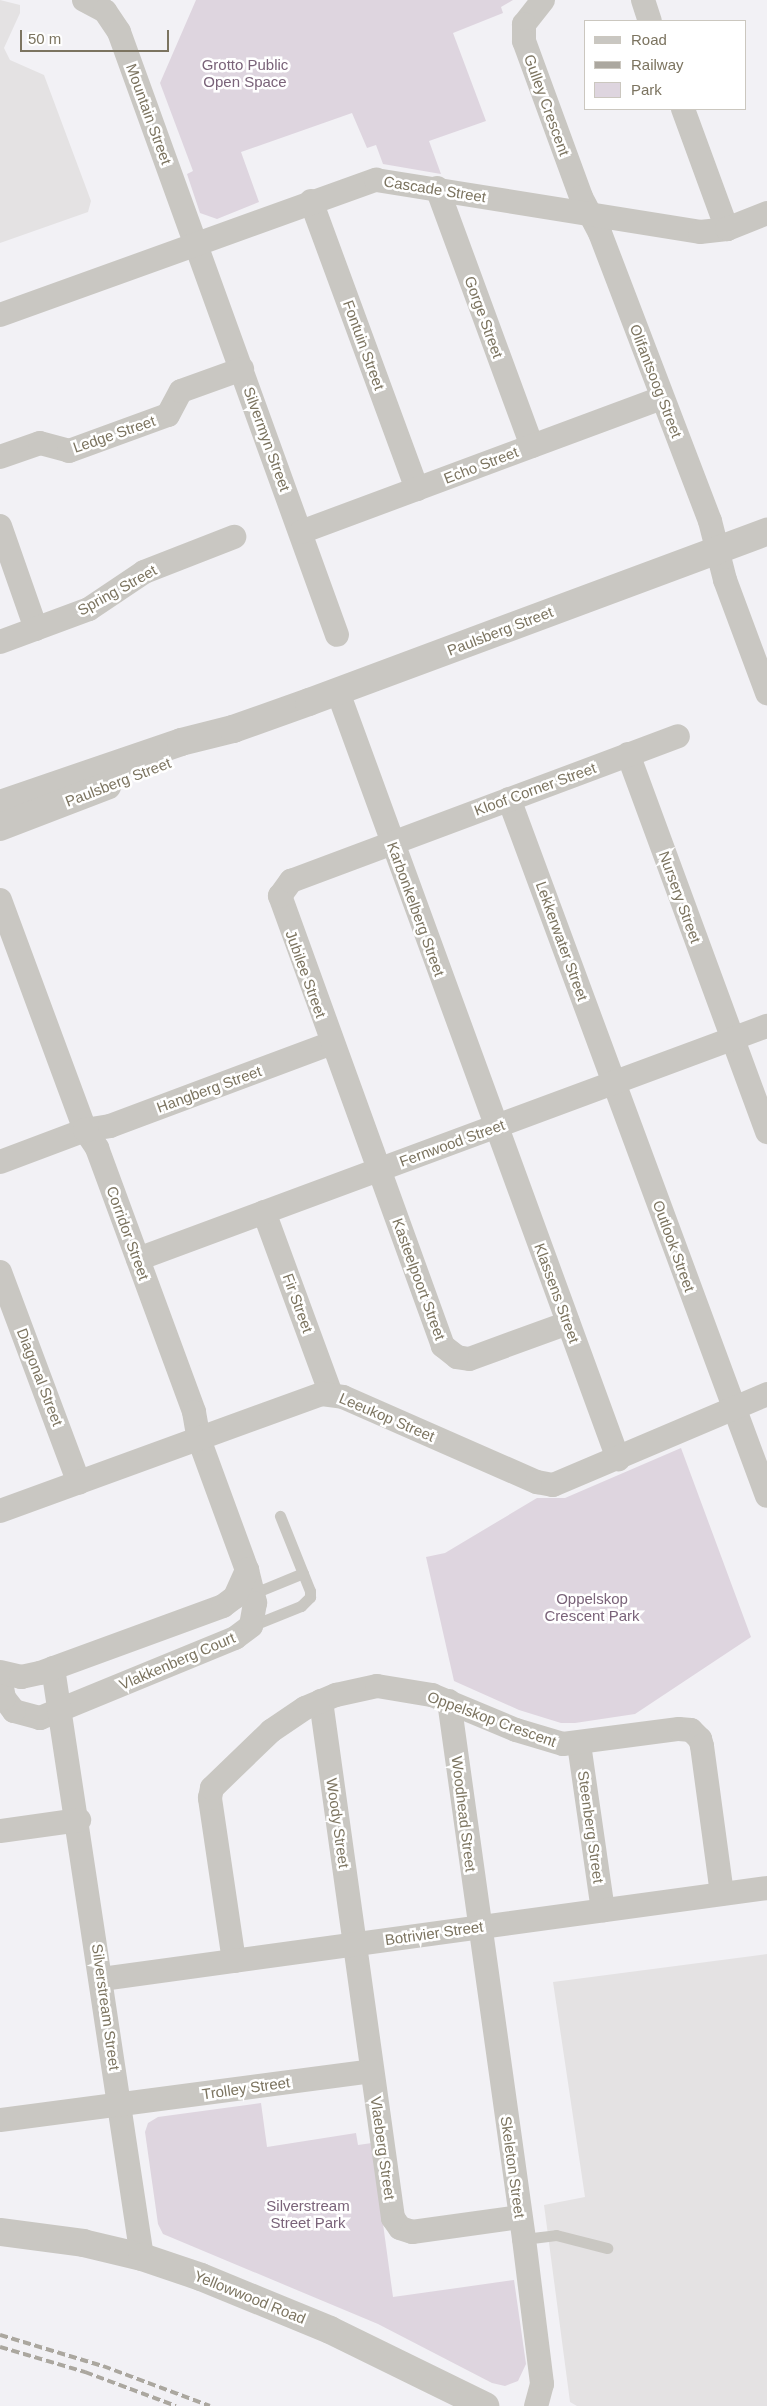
<!DOCTYPE html>
<html>
<head>
<meta charset="utf-8">
<style>
  body { margin:0 }
  #map { position:relative; width:767px; height:2406px; overflow:hidden; background:#f2f1f5; font-family:Arial,sans-serif }
  div>[style] { position:absolute }
  .built>* { inset:0; background:#e4e2e3 }
  .green>* { inset:0; background:#ded5df }
  .service>* { height:11px; margin:-5.5px; padding:0 5.5px; transform-origin:5.5px; border-radius:5.5px; background:#c9c7c2 }
  .minor>* { height:24px; margin:-12px; padding:0 12px; transform-origin:12px; border-radius:12px; background:#c9c7c2 }
  .tertiary>* { height:28px; margin:-14px; padding:0 14px; transform-origin:14px; border-radius:14px; background:#c9c7c2 }
  .rail>* { height:4px; margin-top:-2px; transform-origin:0; background:repeating-linear-gradient(90deg,#aba79f 0 8px,transparent 0 12px) }
  span { translate:-50% -50%; white-space:nowrap; text-align:center; line-height:1.15; -webkit-text-stroke:5px #fff; paint-order:stroke }
  .park-label { font-size:15px; color:#7a6379 }
  .street-label { font-size:15px; color:#7c7460 }
  .legend { position:absolute; left:584px; top:20px; width:162px; height:90px; box-sizing:border-box; background:#fff; border:1px solid #cbc7bf; margin:0; padding:6px 9px; list-style:none; font-size:15px; color:#7c7460 }
  .legend li { display:flex; align-items:center; gap:10px; height:25px }
  .legend b { width:25px; border:1px solid #cbc7bf }
  .scale { position:absolute; left:20px; top:30px; width:149px; height:22px; box-sizing:border-box; border:2px solid #7c7460; border-top:0; padding-left:6px; font-size:15px; line-height:18px; white-space:nowrap; color:#7c7460; -webkit-text-stroke:4px #fff; paint-order:stroke }
</style>
</head>
<body>
<div id="map">
  <div class="built">
    <i style="clip-path:polygon(0 0,20px 5px,20px 13px,4px 48px,10px 60px,44px 75px,91px 201px,88px 212px,0 243px)"></i>
    <i style="clip-path:polygon(767px 1954px,767px 2406px,577px 2406px,570px 2402px,544px 2205px,585px 2197px,553px 1982px)"></i>
  </div>
  <div class="green">
    <i style="clip-path:polygon(196px 0,513px 0,501px 7px,503px 13px,453px 33px,486px 121px,429px 141px,441px 174px,383px 164px,376px 145px,367px 148px,352px 113px,241px 152px,259px 202px,217px 219px,200px 213px,187px 174px,193px 171px,160px 83px)"></i>
    <i style="clip-path:polygon(681px 1448px,751px 1637px,635px 1714px,575px 1723px,561px 1723px,519px 1710px,454px 1681px,426px 1557px,445px 1553px,537px 1498px,565px 1498px)"></i>
    <i style="clip-path:polygon(261px 2103px,267px 2147px,356px 2133px,358px 2145px,372px 2143px,393px 2297px,514px 2280px,526px 2364px,518px 2381px,505px 2386px,492px 2383px,378px 2324px,163px 2234px,158px 2224px,145px 2132px,148px 2123px,158px 2117px)"></i>
  </div>
  <div class="service">
    <i style="left:252px;top:1594px;width:55px;rotate:-22.4deg"></i>
    <i style="left:251px;top:1626px;width:54px;rotate:-21.8deg"></i>
    <i style="left:301px;top:1606px;width:13px;rotate:-45deg"></i>
    <i style="left:310px;top:1597px;width:6px;rotate:-90deg"></i>
    <i style="left:310px;top:1591px;width:81px;rotate:-111.8deg"></i>
    <i style="left:524px;top:2239px;width:32px;rotate:-7deg"></i>
    <i style="left:556px;top:2235px;width:53px;rotate:14.3deg"></i>
  </div>
  <div class="minor">
    <i style="left:84px;top:0;width:24px;rotate:28deg"></i>
    <i style="left:105px;top:11px;width:25px;rotate:56deg"></i>
    <i style="left:119px;top:32px;width:641px;rotate:70.12deg"></i>
    <i style="left:543px;top:0;width:31px;rotate:128deg"></i>
    <i style="left:524px;top:24px;width:17px;rotate:90deg"></i>
    <i style="left:524px;top:41px;width:166px;rotate:69.9deg"></i>
    <i style="left:581px;top:197px;width:41px;rotate:62.2deg"></i>
    <i style="left:600px;top:233px;width:308px;rotate:69.1deg"></i>
    <i style="left:710px;top:521px;width:61px;rotate:75.7deg"></i>
    <i style="left:725px;top:580px;width:121px;rotate:69.6deg"></i>
    <i style="left:643px;top:0;width:22px;rotate:72deg"></i>
    <i style="left:683px;top:109px;width:128px;rotate:69.9deg"></i>
    <i style="left:437px;top:188px;width:275px;rotate:69.8deg"></i>
    <i style="left:311px;top:201px;width:307px;rotate:69.8deg"></i>
    <i style="left:0;top:315px;width:400px;rotate:-19.8deg"></i>
    <i style="left:376px;top:180px;width:328px;rotate:9.1deg"></i>
    <i style="left:700px;top:232px;width:27px;rotate:-6deg"></i>
    <i style="left:727px;top:229px;width:43px;rotate:-21.8deg"></i>
    <i style="left:0;top:457px;width:42px;rotate:-19.3deg"></i>
    <i style="left:40px;top:443px;width:30px;rotate:15deg"></i>
    <i style="left:69px;top:451px;width:105px;rotate:-20deg"></i>
    <i style="left:168px;top:415px;width:27px;rotate:-62deg"></i>
    <i style="left:181px;top:391px;width:65px;rotate:-19.8deg"></i>
    <i style="left:0;top:526px;width:109px;rotate:70.7deg"></i>
    <i style="left:301px;top:532px;width:384px;rotate:-20.4deg"></i>
    <i style="left:0;top:642px;width:95px;rotate:-20.3deg"></i>
    <i style="left:89px;top:609px;width:66px;rotate:-33.9deg"></i>
    <i style="left:144px;top:572px;width:97px;rotate:-21.3deg"></i>
    <i style="left:338px;top:692px;width:817px;rotate:69.94deg"></i>
    <i style="left:628px;top:754px;width:403px;rotate:69.8deg"></i>
    <i style="left:509px;top:799px;width:743px;rotate:69.69deg"></i>
    <i style="left:0;top:900px;width:245px;rotate:69.7deg"></i>
    <i style="left:85px;top:1130px;width:22px;rotate:56deg"></i>
    <i style="left:97px;top:1148px;width:281px;rotate:69.8deg"></i>
    <i style="left:194px;top:1412px;width:27px;rotate:80deg"></i>
    <i style="left:199px;top:1439px;width:140px;rotate:69.9deg"></i>
    <i style="left:247px;top:1570px;width:34px;rotate:76deg"></i>
    <i style="left:255px;top:1603px;width:23px;rotate:100deg"></i>
    <i style="left:251px;top:1626px;width:20px;rotate:143deg"></i>
    <i style="left:235px;top:1638px;width:211px;rotate:157.7deg"></i>
    <i style="left:40px;top:1718px;width:27px;rotate:-165deg"></i>
    <i style="left:14px;top:1711px;width:16px;rotate:-128deg"></i>
    <i style="left:4px;top:1698px;width:20px;rotate:-101deg"></i>
    <i style="left:0;top:1162px;width:91px;rotate:-20.6deg"></i>
    <i style="left:85px;top:1130px;width:25px;rotate:-9deg"></i>
    <i style="left:110px;top:1126px;width:237px;rotate:-20.5deg"></i>
    <i style="left:264px;top:1212px;width:194px;rotate:69.8deg"></i>
    <i style="left:138px;top:1259px;width:671px;rotate:-20.33deg"></i>
    <i style="left:0;top:1272px;width:225px;rotate:69.5deg"></i>
    <i style="left:568px;top:1323px;width:105px;rotate:160deg"></i>
    <i style="left:469px;top:1359px;width:12px;rotate:-171deg"></i>
    <i style="left:457px;top:1357px;width:18px;rotate:-142deg"></i>
    <i style="left:443px;top:1346px;width:479px;rotate:-109.9deg"></i>
    <i style="left:280px;top:896px;width:19px;rotate:-54deg"></i>
    <i style="left:291px;top:881px;width:413px;rotate:-20.5deg"></i>
    <i style="left:0;top:1511px;width:343px;rotate:-20deg"></i>
    <i style="left:322px;top:1394px;width:21px;rotate:8deg"></i>
    <i style="left:343px;top:1397px;width:212px;rotate:23.7deg"></i>
    <i style="left:537px;top:1482px;width:16px;rotate:11deg"></i>
    <i style="left:553px;top:1485px;width:233px;rotate:-23deg"></i>
    <i style="left:53px;top:1668px;width:596px;rotate:81.41deg"></i>
    <i style="left:0;top:1672px;width:22px;rotate:13deg"></i>
    <i style="left:21px;top:1677px;width:19px;rotate:-12deg"></i>
    <i style="left:40px;top:1673px;width:195px;rotate:-20.1deg"></i>
    <i style="left:223px;top:1606px;width:15px;rotate:-37deg"></i>
    <i style="left:235px;top:1597px;width:30px;rotate:-66deg"></i>
    <i style="left:321px;top:1701px;width:522px;rotate:82.07deg"></i>
    <i style="left:393px;top:2218px;width:12px;rotate:55deg"></i>
    <i style="left:400px;top:2228px;width:13px;rotate:18deg"></i>
    <i style="left:412px;top:2232px;width:109px;rotate:-7.9deg"></i>
    <i style="left:449px;top:1701px;width:543px;rotate:82.06deg"></i>
    <i style="left:524px;top:2239px;width:146px;rotate:82.9deg"></i>
    <i style="left:542px;top:2384px;width:23px;rotate:105deg"></i>
    <i style="left:579px;top:1744px;width:168px;rotate:81.8deg"></i>
    <i style="left:0;top:1831px;width:80px;rotate:-7.9deg"></i>
    <i style="left:234px;top:1961px;width:165px;rotate:-98.4deg"></i>
    <i style="left:210px;top:1798px;width:10px;rotate:-79deg"></i>
    <i style="left:212px;top:1788px;width:82px;rotate:-44deg"></i>
    <i style="left:271px;top:1731px;width:41px;rotate:-34.1deg"></i>
    <i style="left:305px;top:1708px;width:34px;rotate:-23deg"></i>
    <i style="left:336px;top:1695px;width:42px;rotate:-12.4deg"></i>
    <i style="left:377px;top:1686px;width:56px;rotate:9.3deg"></i>
    <i style="left:432px;top:1695px;width:91px;rotate:22.6deg"></i>
    <i style="left:516px;top:1730px;width:49px;rotate:16.6deg"></i>
    <i style="left:563px;top:1744px;width:117px;rotate:-7.4deg"></i>
    <i style="left:679px;top:1729px;width:12px;rotate:5deg"></i>
    <i style="left:691px;top:1730px;width:13px;rotate:45deg"></i>
    <i style="left:700px;top:1739px;width:7px;rotate:74deg"></i>
    <i style="left:702px;top:1746px;width:149px;rotate:82.3deg"></i>
    <i style="left:102px;top:1979px;width:671px;rotate:-7.79deg"></i>
    <i style="left:0;top:2120px;width:375px;rotate:-7.5deg"></i>
  </div>
  <div class="tertiary">
    <i style="left:0;top:804px;width:191px;rotate:-18.9deg"></i>
    <i style="left:181px;top:742px;width:54px;rotate:-14deg"></i>
    <i style="left:233px;top:729px;width:81px;rotate:-19.6deg"></i>
    <i style="left:309px;top:702px;width:489px;rotate:-20.4deg"></i>
    <i style="left:0;top:827px;width:115px;rotate:-21deg"></i>
    <i style="left:0;top:2232px;width:84px;rotate:7.5deg"></i>
    <i style="left:83px;top:2243px;width:61px;rotate:13.3deg"></i>
    <i style="left:142px;top:2257px;width:62px;rotate:18.7deg"></i>
    <i style="left:201px;top:2277px;width:139px;rotate:22.3deg"></i>
    <i style="left:330px;top:2330px;width:173px;rotate:26.1deg"></i>
  </div>
  <div class="rail">
    <i style="left:0;top:2335px;width:108px;rotate:16.8deg"></i>
    <i style="left:103px;top:2366px;width:114px;rotate:20.5deg"></i>
    <i style="left:0;top:2347px;width:89px;rotate:16.4deg"></i>
    <i style="left:85px;top:2372px;width:97px;rotate:20.5deg"></i>
  </div>
  <div class="park-label">
    <span style="left:245px;top:73px">Grotto Public<br>Open Space</span>
    <span style="left:592px;top:1607px">Oppelskop<br>Crescent Park</span>
    <span style="left:308px;top:2214px">Silverstream<br>Street Park</span>
  </div>
  <div class="street-label">
    <span style="left:547px;top:105px;rotate:70deg">Gulley Crescent</span>
    <span style="left:149px;top:114px;rotate:70deg">Mountain Street</span>
    <span style="left:435px;top:189px;rotate:9deg">Cascade Street</span>
    <span style="left:484px;top:317px;rotate:70deg">Gorge Street</span>
    <span style="left:364px;top:345px;rotate:70deg">Fontuin Street</span>
    <span style="left:656px;top:381px;rotate:69deg">Olifantsoog Street</span>
    <span style="left:114px;top:434px;rotate:-19deg">Ledge Street</span>
    <span style="left:267px;top:439px;rotate:70deg">Silvermyn Street</span>
    <span style="left:481px;top:465px;rotate:-21deg">Echo Street</span>
    <span style="left:117px;top:590px;rotate:-29deg">Spring Street</span>
    <span style="left:500px;top:631px;rotate:-21deg">Paulsberg Street</span>
    <span style="left:118px;top:782px;rotate:-21deg">Paulsberg Street</span>
    <span style="left:535px;top:789px;rotate:-20deg">Kloof Corner Street</span>
    <span style="left:680px;top:897px;rotate:70deg">Nursery Street</span>
    <span style="left:416px;top:909px;rotate:70deg">Karbonkelberg Street</span>
    <span style="left:562px;top:941px;rotate:70deg">Lekkerwater Street</span>
    <span style="left:306px;top:974px;rotate:70deg">Jubilee Street</span>
    <span style="left:209px;top:1089px;rotate:-20deg">Hangberg Street</span>
    <span style="left:452px;top:1143px;rotate:-20deg">Fernwood Street</span>
    <span style="left:128px;top:1233px;rotate:70deg">Corridor Street</span>
    <span style="left:674px;top:1246px;rotate:70deg">Outlook Street</span>
    <span style="left:419px;top:1279px;rotate:70deg">Kasteelpoort Street</span>
    <span style="left:557px;top:1293px;rotate:70deg">Klassens Street</span>
    <span style="left:298px;top:1303px;rotate:70deg">Fir Street</span>
    <span style="left:40px;top:1377px;rotate:69deg">Diagonal Street</span>
    <span style="left:387px;top:1417px;rotate:23deg">Leeukop Street</span>
    <span style="left:177px;top:1661px;rotate:-23deg">Vlakkenberg Court</span>
    <span style="left:492px;top:1719px;rotate:20deg">Oppelskop Crescent</span>
    <span style="left:464px;top:1814px;rotate:83deg">Woodhead Street</span>
    <span style="left:338px;top:1823px;rotate:82deg">Woody Street</span>
    <span style="left:591px;top:1827px;rotate:82deg">Steenberg Street</span>
    <span style="left:434px;top:1933px;rotate:-8deg">Botrivier Street</span>
    <span style="left:106px;top:2007px;rotate:82deg">Silverstream Street</span>
    <span style="left:246px;top:2088px;rotate:-8deg">Trolley Street</span>
    <span style="left:383px;top:2148px;rotate:82deg">Vlaeberg Street</span>
    <span style="left:513px;top:2167px;rotate:82deg">Skeleton Street</span>
    <span style="left:250px;top:2297px;rotate:22deg">Yellowwood Road</span>
  </div>
  <ul class="legend">
  <li><b style="height:6px;background:#c9c7c2"></b>Road</li>
  <li><b style="height:6px;background:#aba79f"></b>Railway</li>
  <li><b style="height:14px;background:#ded5df"></b>Park</li>
  </ul>
  <div class="scale">50 m</div>
</div>
</body>
</html>
